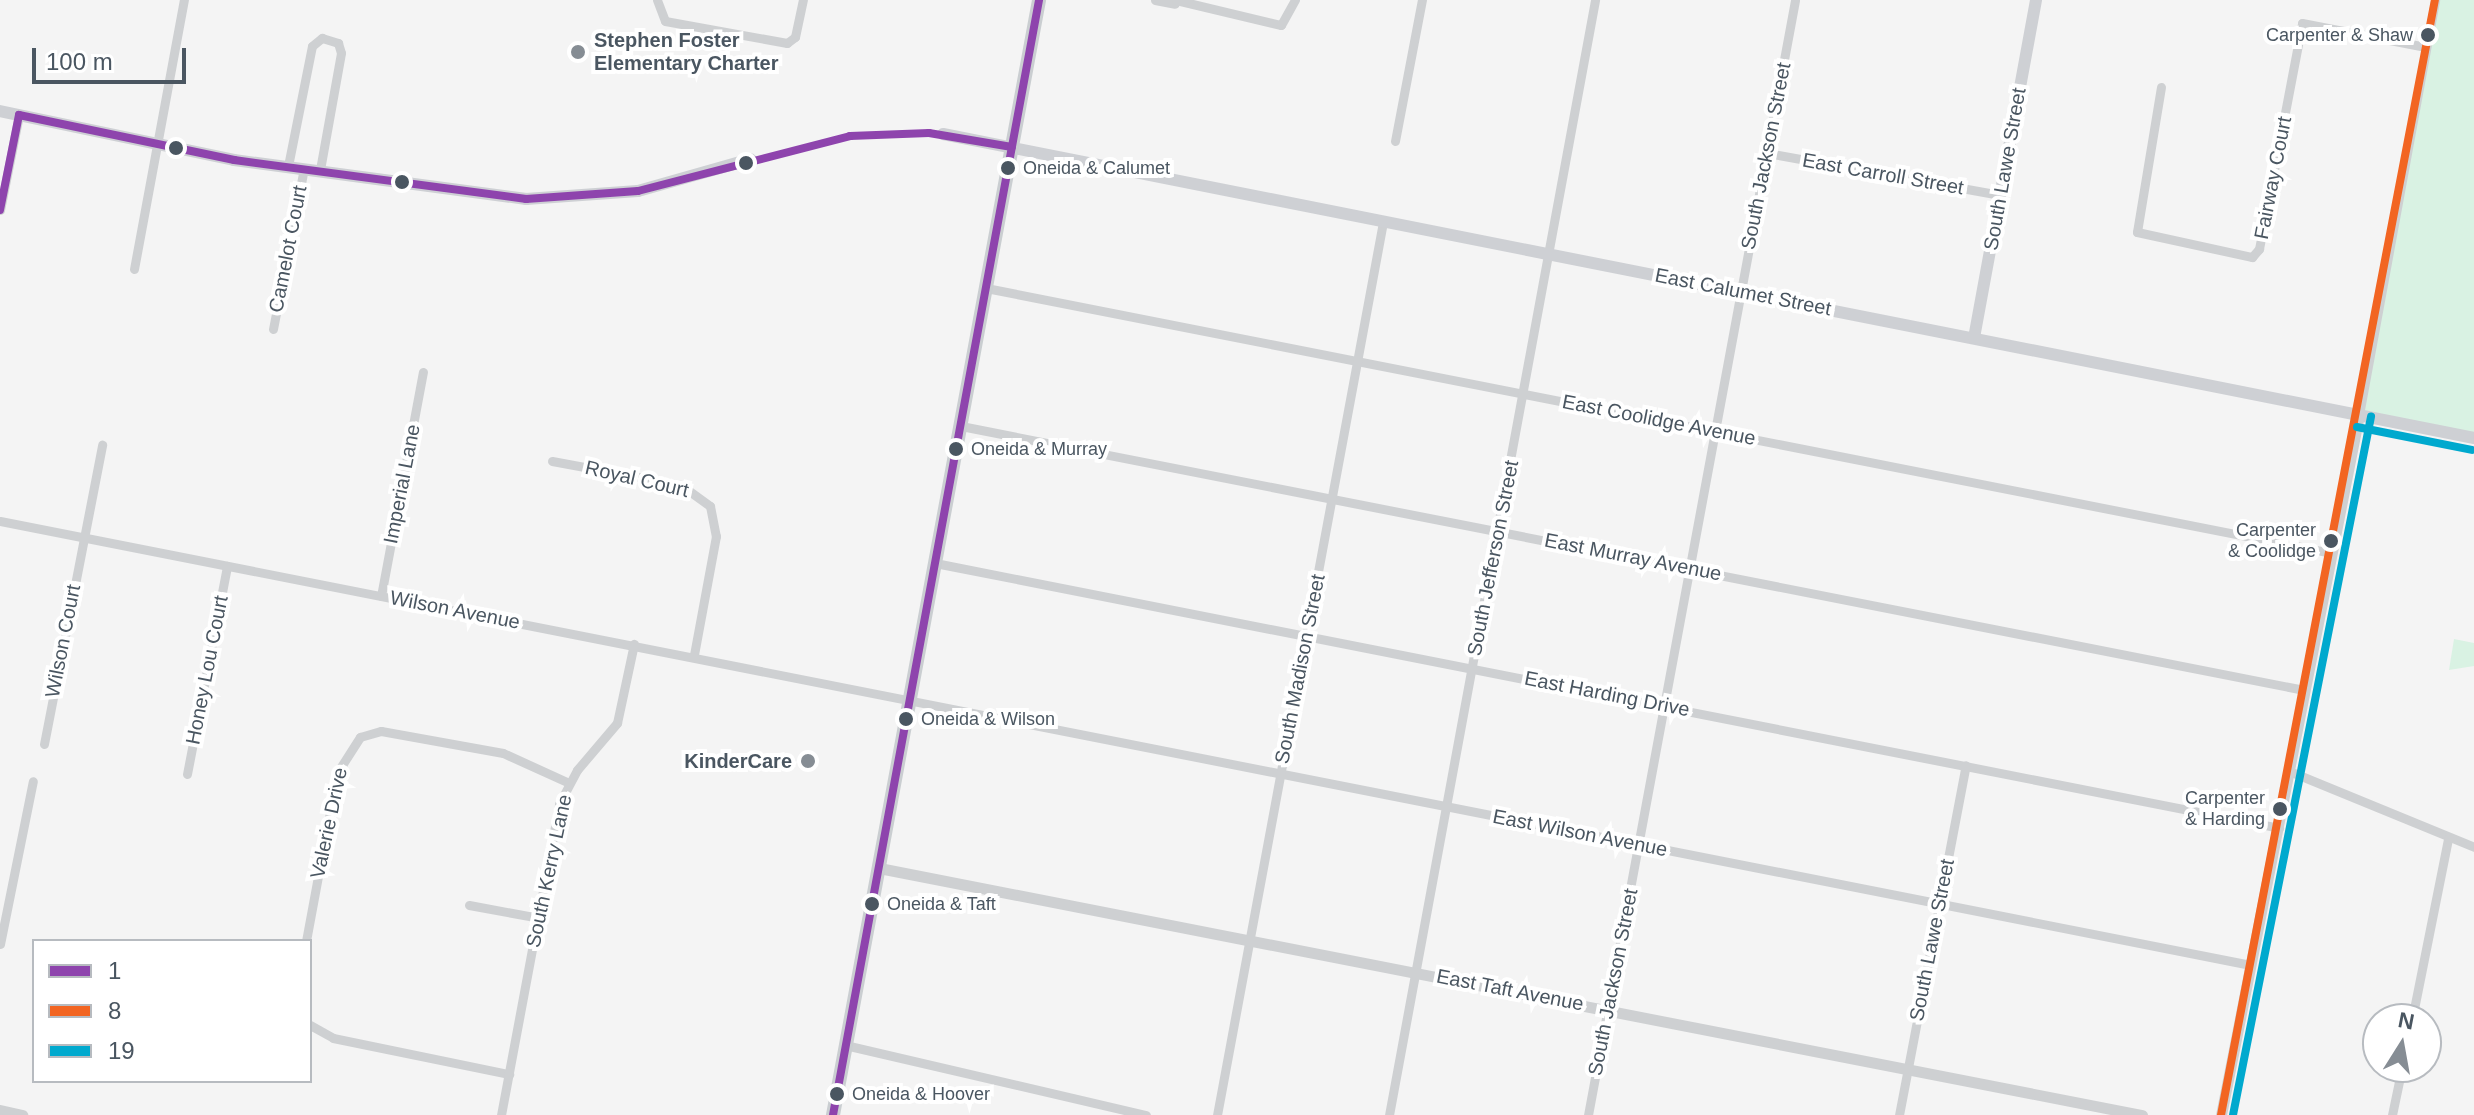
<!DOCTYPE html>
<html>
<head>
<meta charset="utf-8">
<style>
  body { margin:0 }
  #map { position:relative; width:2474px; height:1115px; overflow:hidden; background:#f4f4f4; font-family:Arial,sans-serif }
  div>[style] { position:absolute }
  .green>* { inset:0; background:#d9f2e3 }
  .minor>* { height:9px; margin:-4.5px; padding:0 4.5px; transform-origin:4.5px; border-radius:4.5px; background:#ced0d2 }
  .tertiary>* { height:11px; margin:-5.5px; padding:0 5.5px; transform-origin:5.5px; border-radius:5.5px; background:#ced0d2 }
  .secondary>* { height:12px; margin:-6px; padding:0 6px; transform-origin:6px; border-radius:6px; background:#ced0d4 }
  .primary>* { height:14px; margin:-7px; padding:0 7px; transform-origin:7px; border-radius:7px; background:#caced1 }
  .bus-1>* { height:8px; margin:-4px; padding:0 4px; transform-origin:4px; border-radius:4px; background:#8e44ad }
  .bus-2>* { height:8px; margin:-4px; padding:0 4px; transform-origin:4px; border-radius:4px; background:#f26522 }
  .bus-3>* { height:8px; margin:-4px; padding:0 4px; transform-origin:4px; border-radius:4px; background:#00a9ce }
  .dots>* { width:22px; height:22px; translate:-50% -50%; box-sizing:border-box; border:4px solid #fff; border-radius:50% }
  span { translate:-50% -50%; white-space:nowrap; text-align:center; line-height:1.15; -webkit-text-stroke:8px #fff; paint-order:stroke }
  .bus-label { font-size:18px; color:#4a5661 }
  .right { translate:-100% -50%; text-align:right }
  .left { translate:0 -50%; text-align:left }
  .poi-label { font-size:20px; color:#4a5661; font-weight:700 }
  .street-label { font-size:20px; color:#4a5661 }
  .legend { position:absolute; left:32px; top:939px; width:280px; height:144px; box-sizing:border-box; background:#fff; border:2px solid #b7bbc0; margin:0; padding:10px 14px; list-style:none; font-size:24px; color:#4a5661 }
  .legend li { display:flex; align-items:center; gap:16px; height:40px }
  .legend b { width:40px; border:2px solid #b7bbc0 }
  .north { position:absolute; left:2362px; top:1003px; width:80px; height:80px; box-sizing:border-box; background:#fff; border:2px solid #b7bbc0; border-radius:50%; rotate:11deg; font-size:22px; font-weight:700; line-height:32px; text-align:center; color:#4a5661 }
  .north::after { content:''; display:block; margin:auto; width:28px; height:36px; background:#868d94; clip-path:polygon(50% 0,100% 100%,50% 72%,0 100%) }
  .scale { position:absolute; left:32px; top:48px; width:154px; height:36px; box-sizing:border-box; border:4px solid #4a5661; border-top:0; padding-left:10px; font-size:24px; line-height:28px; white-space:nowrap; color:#4a5661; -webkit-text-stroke:6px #fff; paint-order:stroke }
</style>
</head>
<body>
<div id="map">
  <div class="green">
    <i style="clip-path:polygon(2435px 0,2474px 0,2474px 438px,2359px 415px)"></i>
    <i style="clip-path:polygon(2454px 639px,2474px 643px,2474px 666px,2449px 670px)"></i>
  </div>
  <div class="minor">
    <i style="left:657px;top:0;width:22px;rotate:69deg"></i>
    <i style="left:665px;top:21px;width:124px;rotate:10.2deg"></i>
    <i style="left:787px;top:43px;width:10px;rotate:-37deg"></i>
    <i style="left:795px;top:37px;width:38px;rotate:-78deg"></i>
    <i style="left:1155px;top:0;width:20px;rotate:11deg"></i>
    <i style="left:1176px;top:0;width:108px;rotate:13.4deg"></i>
    <i style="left:1281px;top:25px;width:29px;rotate:-61deg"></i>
    <i style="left:2161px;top:87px;width:147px;rotate:99.4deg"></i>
    <i style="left:2137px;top:232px;width:118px;rotate:12.3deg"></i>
    <i style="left:2252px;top:257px;width:11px;rotate:-49deg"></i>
    <i style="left:2259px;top:249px;width:230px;rotate:-79.2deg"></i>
    <i style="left:2302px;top:23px;width:126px;rotate:11deg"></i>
    <i style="left:1395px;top:141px;width:144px;rotate:-79.2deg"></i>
    <i style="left:1767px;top:153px;width:237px;rotate:10.2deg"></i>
    <i style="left:288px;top:166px;width:122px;rotate:-78.7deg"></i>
    <i style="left:312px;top:46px;width:13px;rotate:-39deg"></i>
    <i style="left:322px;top:38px;width:17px;rotate:17deg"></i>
    <i style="left:338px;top:43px;width:10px;rotate:73deg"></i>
    <i style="left:341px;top:53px;width:119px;rotate:100.2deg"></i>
    <i style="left:0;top:210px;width:97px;rotate:-78.7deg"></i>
    <i style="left:134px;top:269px;width:274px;rotate:-79.5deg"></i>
    <i style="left:986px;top:288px;width:1372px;rotate:11.14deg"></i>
    <i style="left:273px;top:329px;width:164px;rotate:-79.1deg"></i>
    <i style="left:2359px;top:415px;width:422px;rotate:-79.6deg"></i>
    <i style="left:961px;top:426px;width:1369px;rotate:11.12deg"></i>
    <i style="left:552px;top:461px;width:131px;rotate:10.5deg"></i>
    <i style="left:681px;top:485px;width:36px;rotate:36deg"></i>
    <i style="left:710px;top:506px;width:31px;rotate:79deg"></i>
    <i style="left:716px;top:536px;width:121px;rotate:100.5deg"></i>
    <i style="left:0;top:521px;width:2294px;rotate:11.16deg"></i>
    <i style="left:935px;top:563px;width:1370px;rotate:11.15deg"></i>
    <i style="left:381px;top:596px;width:228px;rotate:-79.4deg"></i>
    <i style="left:44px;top:744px;width:305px;rotate:-79deg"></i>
    <i style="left:2289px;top:771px;width:200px;rotate:22.3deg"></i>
    <i style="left:187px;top:774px;width:212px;rotate:-79.1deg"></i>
    <i style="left:469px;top:905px;width:71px;rotate:10.5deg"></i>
    <i style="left:306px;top:941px;width:171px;rotate:-79.5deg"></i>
    <i style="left:337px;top:773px;width:43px;rotate:-57.4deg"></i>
    <i style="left:360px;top:737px;width:22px;rotate:-16deg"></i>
    <i style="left:381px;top:731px;width:124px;rotate:10.2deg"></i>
    <i style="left:503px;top:753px;width:72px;rotate:24.4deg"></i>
    <i style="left:0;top:944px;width:166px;rotate:-78.6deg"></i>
    <i style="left:2412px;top:1019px;width:184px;rotate:-78.7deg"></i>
    <i style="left:310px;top:1025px;width:26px;rotate:29deg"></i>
    <i style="left:333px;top:1038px;width:180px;rotate:11.6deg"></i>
    <i style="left:845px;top:1045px;width:309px;rotate:13.1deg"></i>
    <i style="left:501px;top:1115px;width:316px;rotate:-79.4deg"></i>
    <i style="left:559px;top:804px;width:38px;rotate:-62deg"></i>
    <i style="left:577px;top:770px;width:62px;rotate:-49.6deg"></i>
    <i style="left:617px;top:723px;width:81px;rotate:-77.9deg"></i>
    <i style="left:1217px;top:1115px;width:908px;rotate:-79.47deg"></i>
    <i style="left:1389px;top:1115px;width:1134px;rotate:-79.53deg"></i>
    <i style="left:1588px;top:1115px;width:1134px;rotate:-79.48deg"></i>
    <i style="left:1899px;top:1115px;width:356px;rotate:-79.2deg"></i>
    <i style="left:2392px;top:1115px;width:49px;rotate:-78.2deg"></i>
  </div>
  <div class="tertiary">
    <i style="left:879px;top:868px;width:1287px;rotate:11.07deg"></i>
    <i style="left:0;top:1110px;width:23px;rotate:13deg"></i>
    <i style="left:2221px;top:1115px;width:713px;rotate:-78.85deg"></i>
  </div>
  <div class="secondary">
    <i style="left:0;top:111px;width:239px;rotate:11.8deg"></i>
    <i style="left:234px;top:160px;width:295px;rotate:7.6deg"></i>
    <i style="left:526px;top:199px;width:112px;rotate:-4.1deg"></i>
    <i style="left:638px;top:191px;width:117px;rotate:-15.8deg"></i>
    <i style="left:943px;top:134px;width:1561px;rotate:11.23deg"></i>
    <i style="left:1974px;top:338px;width:344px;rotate:-79.6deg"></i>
  </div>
  <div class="primary">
    <i style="left:833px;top:1115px;width:1134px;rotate:-79.53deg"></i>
  </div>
  <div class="bus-1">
    <i style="left:19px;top:115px;width:220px;rotate:11.8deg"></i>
    <i style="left:234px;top:160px;width:295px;rotate:7.6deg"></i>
    <i style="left:526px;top:199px;width:112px;rotate:-4.1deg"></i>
    <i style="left:638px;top:191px;width:219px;rotate:-14.5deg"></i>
    <i style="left:850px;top:136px;width:79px;rotate:-2.2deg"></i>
    <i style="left:929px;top:133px;width:84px;rotate:9.6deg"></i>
    <i style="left:0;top:210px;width:97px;rotate:-78.7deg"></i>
    <i style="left:833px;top:1115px;width:1134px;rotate:-79.53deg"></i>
  </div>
  <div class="bus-2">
    <i style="left:2221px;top:1115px;width:1135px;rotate:-79.14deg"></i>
  </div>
  <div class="bus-3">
    <i style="left:2357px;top:427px;width:117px;rotate:11.3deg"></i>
    <i style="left:2233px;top:1115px;width:712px;rotate:-78.82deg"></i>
  </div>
  <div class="dots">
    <i style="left:2428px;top:35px;background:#4a5661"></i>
    <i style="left:578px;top:52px;background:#868d94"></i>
    <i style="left:176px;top:148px;background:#4a5661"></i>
    <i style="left:746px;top:163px;background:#4a5661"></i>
    <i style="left:1008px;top:168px;background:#4a5661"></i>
    <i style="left:402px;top:182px;background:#4a5661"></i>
    <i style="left:956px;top:449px;background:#4a5661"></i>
    <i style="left:2331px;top:541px;background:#4a5661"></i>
    <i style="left:906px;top:719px;background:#4a5661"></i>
    <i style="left:808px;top:761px;background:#868d94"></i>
    <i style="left:2280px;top:809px;background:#4a5661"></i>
    <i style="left:872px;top:904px;background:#4a5661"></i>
    <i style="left:837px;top:1094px;background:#4a5661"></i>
  </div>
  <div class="bus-label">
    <span class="right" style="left:2413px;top:35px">Carpenter &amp; Shaw</span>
    <span class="left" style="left:1023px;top:168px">Oneida &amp; Calumet</span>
    <span class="left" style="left:971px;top:449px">Oneida &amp; Murray</span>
    <span class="right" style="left:2316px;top:541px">Carpenter<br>&amp; Coolidge</span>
    <span class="left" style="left:921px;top:719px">Oneida &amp; Wilson</span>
    <span class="right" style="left:2265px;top:809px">Carpenter<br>&amp; Harding</span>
    <span class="left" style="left:887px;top:904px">Oneida &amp; Taft</span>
    <span class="left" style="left:852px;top:1094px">Oneida &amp; Hoover</span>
  </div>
  <div class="poi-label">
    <span class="left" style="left:594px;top:52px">Stephen Foster<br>Elementary Charter</span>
    <span class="right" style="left:792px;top:761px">KinderCare</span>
  </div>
  <div class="street-label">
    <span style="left:1766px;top:156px;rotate:-79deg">South Jackson Street</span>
    <span style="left:2005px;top:169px;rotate:-80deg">South Lawe Street</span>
    <span style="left:1883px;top:174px;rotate:10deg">East Carroll Street</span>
    <span style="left:2273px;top:178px;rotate:-79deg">Fairway Court</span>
    <span style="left:288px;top:249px;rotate:-79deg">Camelot Court</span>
    <span style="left:1743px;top:292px;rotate:11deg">East Calumet Street</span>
    <span style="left:1659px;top:420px;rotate:11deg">East Coolidge Avenue</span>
    <span style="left:637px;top:479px;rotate:13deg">Royal Court</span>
    <span style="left:402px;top:484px;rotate:-79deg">Imperial Lane</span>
    <span style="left:1633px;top:557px;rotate:11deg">East Murray Avenue</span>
    <span style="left:1493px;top:558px;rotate:-79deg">South Jefferson Street</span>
    <span style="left:455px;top:610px;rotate:11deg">Wilson Avenue</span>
    <span style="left:63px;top:641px;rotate:-79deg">Wilson Court</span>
    <span style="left:1300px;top:669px;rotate:-79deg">South Madison Street</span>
    <span style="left:207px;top:670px;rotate:-79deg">Honey Lou Court</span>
    <span style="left:1607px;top:694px;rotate:11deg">East Harding Drive</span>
    <span style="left:329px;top:823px;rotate:-78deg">Valerie Drive</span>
    <span style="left:1580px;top:833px;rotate:11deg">East Wilson Avenue</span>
    <span style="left:549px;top:871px;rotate:-78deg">South Kerry Lane</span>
    <span style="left:1932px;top:940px;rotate:-79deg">South Lawe Street</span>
    <span style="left:1613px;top:982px;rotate:-79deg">South Jackson Street</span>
    <span style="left:1510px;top:990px;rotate:11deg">East Taft Avenue</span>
  </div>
  <ul class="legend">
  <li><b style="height:10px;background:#8e44ad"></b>1</li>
  <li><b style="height:10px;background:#f26522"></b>8</li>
  <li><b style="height:10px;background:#00a9ce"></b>19</li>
  </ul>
  <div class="north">N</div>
  <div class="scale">100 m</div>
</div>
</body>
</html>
